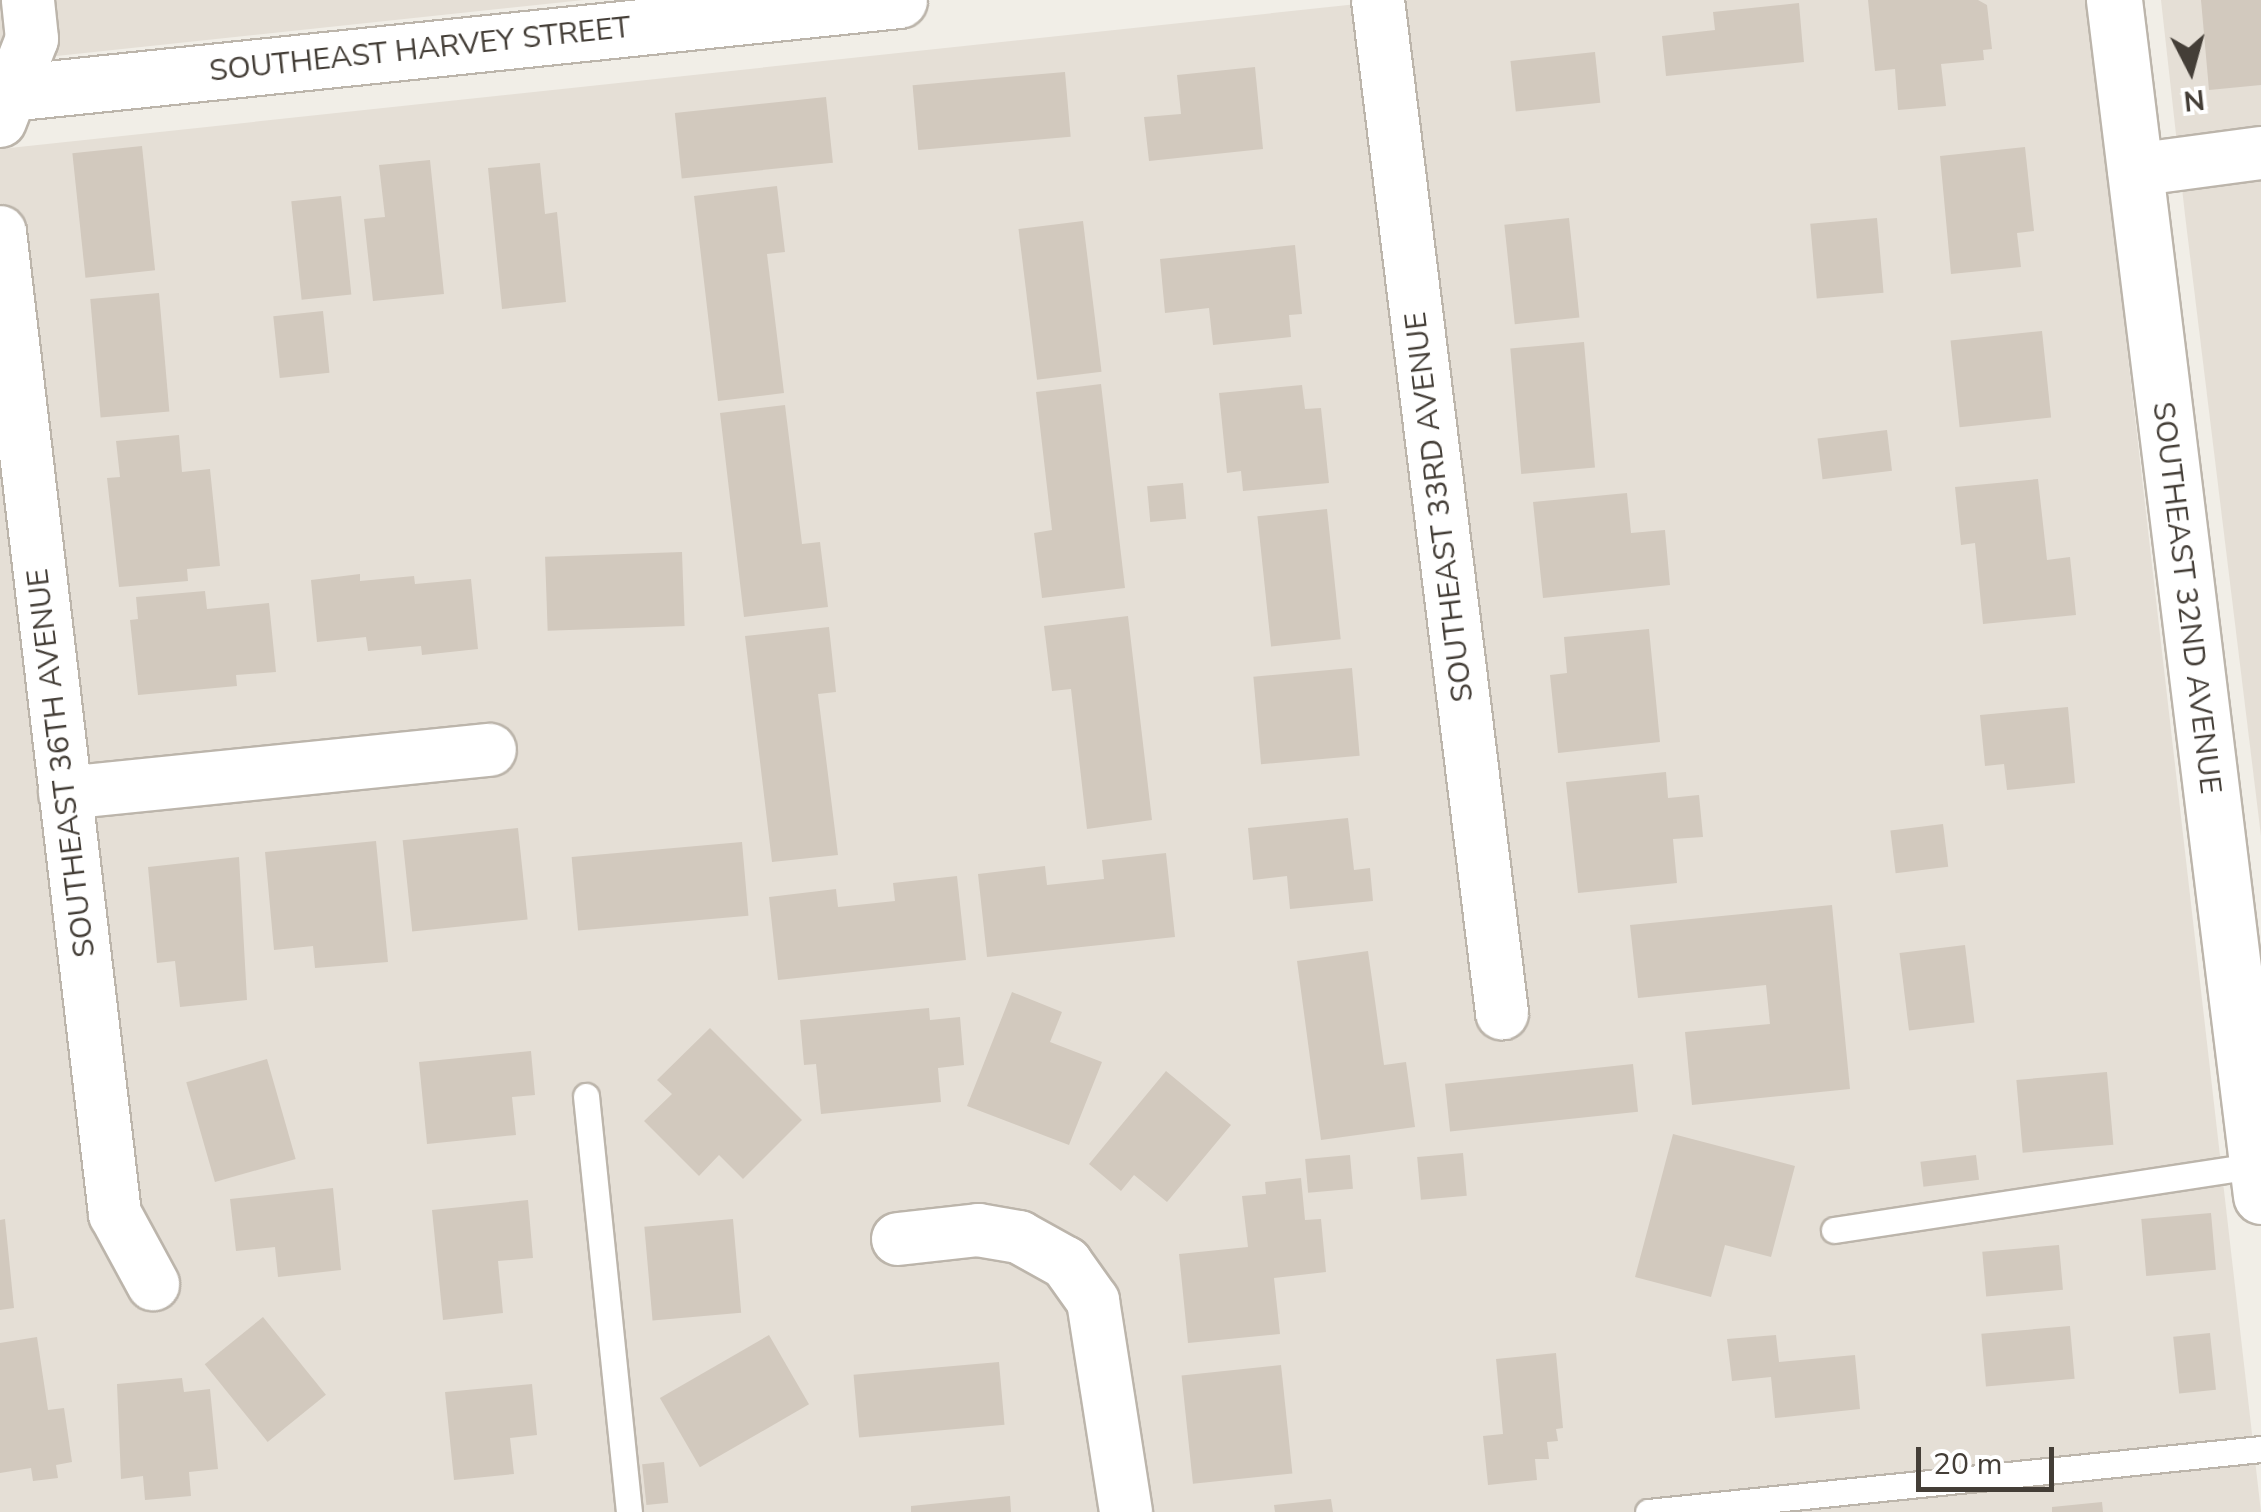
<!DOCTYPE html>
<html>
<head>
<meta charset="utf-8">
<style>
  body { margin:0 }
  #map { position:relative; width:2261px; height:1512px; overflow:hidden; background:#f1eee7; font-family:"Nunito Sans",sans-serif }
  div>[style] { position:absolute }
  .residential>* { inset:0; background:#e5dfd6 }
  .building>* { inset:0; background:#d2c9be; transform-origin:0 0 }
  .roads { filter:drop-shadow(2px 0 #bcb5ab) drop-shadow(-2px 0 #bcb5ab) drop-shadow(0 2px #bcb5ab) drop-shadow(0 -2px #bcb5ab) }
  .service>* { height:25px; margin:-12.5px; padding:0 12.5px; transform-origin:12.5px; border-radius:12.5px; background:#fff }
  .minor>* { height:52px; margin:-26px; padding:0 26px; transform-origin:26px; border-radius:26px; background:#fff }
  .tertiary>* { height:55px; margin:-27.5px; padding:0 27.5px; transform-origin:27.5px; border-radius:27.5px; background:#fff }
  span { translate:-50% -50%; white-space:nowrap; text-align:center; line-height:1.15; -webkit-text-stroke:9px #fff; paint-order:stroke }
  .street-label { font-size:30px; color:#443e37 }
  .north { position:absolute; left:2141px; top:20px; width:100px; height:100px; -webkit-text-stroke:8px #fff; paint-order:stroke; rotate:174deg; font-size:28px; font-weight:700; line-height:40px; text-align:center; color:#443e37 }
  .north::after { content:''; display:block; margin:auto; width:35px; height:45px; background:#443e37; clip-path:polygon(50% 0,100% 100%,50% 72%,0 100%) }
  .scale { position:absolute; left:1916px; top:1447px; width:138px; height:45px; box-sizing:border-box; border:5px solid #443e37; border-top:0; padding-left:12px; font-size:30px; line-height:35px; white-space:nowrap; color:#443e37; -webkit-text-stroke:8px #fff; paint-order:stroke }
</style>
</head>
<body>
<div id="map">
  <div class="residential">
    <i style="clip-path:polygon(0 0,584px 0,0 62px)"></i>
    <i style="clip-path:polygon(1395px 0,2087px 0,2261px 1512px,0 1512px,0 149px)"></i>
    <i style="clip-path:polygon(2161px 0,2261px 0,2261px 836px,2185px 215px)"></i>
  </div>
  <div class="building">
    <i style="clip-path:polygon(1868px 0,1978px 0,1987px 5px,1992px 49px,1983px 50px,1984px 60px,1941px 64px,1946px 106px,1898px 110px,1895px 69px,1875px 71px)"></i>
    <i style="clip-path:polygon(2201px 0,2261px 0,2261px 85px,2209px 90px)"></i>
    <i style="clip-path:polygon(1799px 3px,1804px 62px,1666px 76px,1662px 36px,1715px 30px,1713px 12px)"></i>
    <i style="left:1595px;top:52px;width:51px;height:85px;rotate:84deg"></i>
    <i style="clip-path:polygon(1255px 67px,1263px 149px,1149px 161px,1144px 117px,1181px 114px,1177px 75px)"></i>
    <i style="left:1065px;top:72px;width:65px;height:153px;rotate:85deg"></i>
    <i style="left:826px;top:97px;width:66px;height:152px;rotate:84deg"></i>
    <i style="left:142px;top:146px;width:125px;height:70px;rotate:84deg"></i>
    <i style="clip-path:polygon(2025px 147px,2034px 231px,2017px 233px,2021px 267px,1951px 274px,1940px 156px)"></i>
    <i style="clip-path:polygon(430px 160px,444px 294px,373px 301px,364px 219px,385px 217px,379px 165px)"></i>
    <i style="clip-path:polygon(540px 163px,545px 214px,557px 212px,566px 302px,502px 309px,488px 168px)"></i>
    <i style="clip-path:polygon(777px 186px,785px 252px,767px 254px,784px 393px,718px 401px,694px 196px)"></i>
    <i style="left:341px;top:196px;width:99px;height:50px;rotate:84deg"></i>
    <i style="left:1569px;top:218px;width:100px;height:65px;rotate:84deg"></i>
    <i style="left:1877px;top:218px;width:75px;height:67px;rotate:85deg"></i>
    <i style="left:1083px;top:221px;width:152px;height:65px;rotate:83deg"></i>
    <i style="clip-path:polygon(1295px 245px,1302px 314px,1289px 315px,1291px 337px,1213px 345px,1209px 308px,1165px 313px,1160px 259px)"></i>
    <i style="left:159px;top:293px;width:119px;height:69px;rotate:85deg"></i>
    <i style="left:323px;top:311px;width:62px;height:50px;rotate:84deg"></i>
    <i style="left:2042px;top:331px;width:87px;height:92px;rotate:84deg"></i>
    <i style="left:1584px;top:342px;width:126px;height:74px;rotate:85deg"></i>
    <i style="clip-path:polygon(1101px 384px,1125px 588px,1042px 598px,1034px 533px,1052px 530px,1036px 392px)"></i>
    <i style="clip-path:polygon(1302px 385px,1305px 409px,1321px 408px,1329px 483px,1243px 491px,1241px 471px,1227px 473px,1219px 393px)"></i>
    <i style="clip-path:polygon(785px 405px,802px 544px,820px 542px,828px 607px,744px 617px,720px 413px)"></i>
    <i style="left:1887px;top:430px;width:41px;height:70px;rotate:83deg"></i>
    <i style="clip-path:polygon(179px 435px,182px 472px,210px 469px,220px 566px,187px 569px,188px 581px,119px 587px,107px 478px,120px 477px,116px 441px)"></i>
    <i style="clip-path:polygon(2038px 479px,2047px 560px,2070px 557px,2076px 615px,1983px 624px,1975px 543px,1961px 545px,1955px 487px)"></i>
    <i style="left:1183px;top:483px;width:36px;height:36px;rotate:85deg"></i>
    <i style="clip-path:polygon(1627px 493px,1631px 533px,1665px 530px,1670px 585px,1543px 598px,1533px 502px)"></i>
    <i style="left:1327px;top:509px;width:131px;height:70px;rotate:84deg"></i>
    <i style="left:682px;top:552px;width:74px;height:137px;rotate:88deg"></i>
    <i style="clip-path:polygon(360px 574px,360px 581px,414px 576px,415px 584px,471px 579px,478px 649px,422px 655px,421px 646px,368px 651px,366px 637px,317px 642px,311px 580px)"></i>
    <i style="clip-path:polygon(205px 591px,207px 609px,269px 603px,276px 672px,236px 675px,237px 686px,138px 695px,130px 620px,138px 619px,136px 597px)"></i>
    <i style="clip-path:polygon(1128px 616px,1152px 820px,1087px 829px,1071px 689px,1052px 691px,1044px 626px)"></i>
    <i style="clip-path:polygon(829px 627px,836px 692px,818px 694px,838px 855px,772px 862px,745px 636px)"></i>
    <i style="clip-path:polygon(1649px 629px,1660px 742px,1558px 753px,1550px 675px,1567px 673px,1564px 637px)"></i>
    <i style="left:1352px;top:668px;width:88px;height:99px;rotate:85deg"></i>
    <i style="clip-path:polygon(2068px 707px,2075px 783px,2007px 790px,2004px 764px,1985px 766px,1980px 715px)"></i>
    <i style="clip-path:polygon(1666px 772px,1668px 798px,1699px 795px,1703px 837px,1673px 839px,1677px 883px,1578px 893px,1566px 782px)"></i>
    <i style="clip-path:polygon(1348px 818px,1354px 870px,1370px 868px,1373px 901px,1290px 909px,1287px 876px,1253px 880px,1248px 828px)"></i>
    <i style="left:1943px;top:824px;width:43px;height:53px;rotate:83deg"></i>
    <i style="left:518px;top:828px;width:92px;height:116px;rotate:84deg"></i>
    <i style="clip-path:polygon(376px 841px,388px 962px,315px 968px,313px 946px,274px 950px,265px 852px)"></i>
    <i style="left:742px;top:842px;width:74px;height:171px;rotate:85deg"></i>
    <i style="clip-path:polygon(1166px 853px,1175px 937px,987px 957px,978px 874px,1045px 866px,1047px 885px,1104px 879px,1102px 860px)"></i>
    <i style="clip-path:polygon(239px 857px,247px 1000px,180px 1007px,175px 961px,157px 963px,148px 867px)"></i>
    <i style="clip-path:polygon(957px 876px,966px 960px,778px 980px,769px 897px,836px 889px,838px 907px,895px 901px,893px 883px)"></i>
    <i style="clip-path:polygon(1832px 905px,1850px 1089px,1692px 1105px,1685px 1032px,1770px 1024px,1766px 985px,1638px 998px,1630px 925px)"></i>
    <i style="left:1965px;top:945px;width:78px;height:66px;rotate:83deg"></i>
    <i style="clip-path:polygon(1368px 951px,1384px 1065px,1406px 1062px,1415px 1127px,1321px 1140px,1297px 961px)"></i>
    <i style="clip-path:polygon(1012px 992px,1062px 1012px,1050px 1042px,1102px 1062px,1069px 1145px,967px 1106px)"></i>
    <i style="clip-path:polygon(929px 1008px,930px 1020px,960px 1017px,964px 1065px,938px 1068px,941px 1102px,821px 1114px,816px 1064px,804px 1065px,800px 1020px)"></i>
    <i style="clip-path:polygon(710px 1028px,802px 1120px,743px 1179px,719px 1155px,699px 1176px,644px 1121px,672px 1094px,657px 1080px)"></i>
    <i style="clip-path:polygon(531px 1051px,535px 1095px,512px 1097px,516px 1135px,427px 1144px,419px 1062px)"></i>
    <i style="left:267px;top:1059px;width:104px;height:84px;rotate:74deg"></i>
    <i style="left:1633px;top:1064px;width:48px;height:189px;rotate:84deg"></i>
    <i style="clip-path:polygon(1166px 1071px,1231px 1125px,1167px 1202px,1134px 1175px,1121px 1191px,1089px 1164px)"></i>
    <i style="left:2107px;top:1072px;width:73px;height:91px;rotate:85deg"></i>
    <i style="clip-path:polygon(1673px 1134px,1795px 1166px,1771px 1257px,1725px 1245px,1711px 1297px,1635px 1277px)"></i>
    <i style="left:1463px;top:1153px;width:43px;height:46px;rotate:85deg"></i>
    <i style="left:1350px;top:1155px;width:34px;height:45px;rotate:85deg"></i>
    <i style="left:1976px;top:1155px;width:25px;height:56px;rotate:83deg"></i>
    <i style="clip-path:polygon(1301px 1178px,1305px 1220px,1321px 1219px,1326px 1272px,1274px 1278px,1280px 1334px,1188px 1343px,1179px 1254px,1248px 1247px,1242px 1196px,1266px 1194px,1265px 1182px)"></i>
    <i style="clip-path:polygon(333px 1188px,341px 1270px,278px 1277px,275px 1247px,236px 1251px,230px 1199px)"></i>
    <i style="clip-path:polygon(528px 1200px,533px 1258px,498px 1261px,503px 1313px,443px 1320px,432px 1210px)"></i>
    <i style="left:2211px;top:1213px;width:57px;height:70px;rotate:85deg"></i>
    <i style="clip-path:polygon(5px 1219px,14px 1308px,0 1310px,0 1220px)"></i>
    <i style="left:733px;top:1219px;width:94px;height:89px;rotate:85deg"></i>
    <i style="left:2059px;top:1245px;width:45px;height:77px;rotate:85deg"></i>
    <i style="left:263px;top:1317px;width:100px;height:75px;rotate:51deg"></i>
    <i style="left:2070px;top:1326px;width:53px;height:89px;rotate:85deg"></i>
    <i style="left:2210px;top:1333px;width:57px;height:37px;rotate:84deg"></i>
    <i style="left:769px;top:1335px;width:80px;height:126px;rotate:60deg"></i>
    <i style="clip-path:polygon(1776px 1335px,1779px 1362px,1855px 1355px,1860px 1409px,1775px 1418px,1771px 1377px,1732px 1381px,1727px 1339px)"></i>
    <i style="clip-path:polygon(37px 1337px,48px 1410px,64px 1408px,72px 1462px,56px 1465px,58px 1478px,33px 1481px,31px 1468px,0 1473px,0 1343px)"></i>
    <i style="clip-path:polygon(1556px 1353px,1563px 1428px,1556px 1429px,1558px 1441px,1547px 1442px,1549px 1459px,1535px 1459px,1537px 1480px,1488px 1485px,1483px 1436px,1503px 1434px,1496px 1359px)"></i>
    <i style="left:999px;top:1362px;width:63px;height:146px;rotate:85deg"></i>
    <i style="left:1281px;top:1365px;width:109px;height:100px;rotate:84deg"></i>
    <i style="clip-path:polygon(182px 1378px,184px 1392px,210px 1389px,218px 1469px,189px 1472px,191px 1496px,145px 1500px,143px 1476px,121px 1479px,117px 1384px)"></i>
    <i style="clip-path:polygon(532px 1384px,537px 1435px,510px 1438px,514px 1474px,454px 1480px,445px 1392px)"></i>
    <i style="left:664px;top:1462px;width:41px;height:22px;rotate:84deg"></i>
    <i style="clip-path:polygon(1010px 1496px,1011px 1512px,911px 1512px,911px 1506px)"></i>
    <i style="clip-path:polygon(1331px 1499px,1333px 1512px,1275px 1512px,1274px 1505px)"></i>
    <i style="clip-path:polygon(2102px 1502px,2103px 1512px,2052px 1512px,2052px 1507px)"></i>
  </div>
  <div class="roads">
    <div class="service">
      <i style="left:586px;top:1096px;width:418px;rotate:84.1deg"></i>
      <i style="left:1834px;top:1230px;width:428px;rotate:-8.7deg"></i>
      <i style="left:1648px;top:1512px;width:616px;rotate:-5.87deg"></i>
    </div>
    <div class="minor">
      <i style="left:1378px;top:0;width:1021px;rotate:83.02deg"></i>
      <i style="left:0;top:121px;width:88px;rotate:-68.7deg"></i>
      <i style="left:32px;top:39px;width:39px;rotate:-96deg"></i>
      <i style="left:2134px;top:170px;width:128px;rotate:-7.6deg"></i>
      <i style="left:0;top:232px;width:989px;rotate:83.32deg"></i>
      <i style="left:115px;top:1214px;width:80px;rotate:61.5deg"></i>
      <i style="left:65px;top:793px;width:427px;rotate:-5.8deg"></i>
      <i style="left:898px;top:1239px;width:81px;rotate:-6.4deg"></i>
      <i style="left:978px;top:1230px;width:42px;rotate:9.7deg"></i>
      <i style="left:1019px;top:1237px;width:54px;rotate:29deg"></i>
      <i style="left:1066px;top:1263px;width:47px;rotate:54.6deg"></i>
      <i style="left:1093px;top:1301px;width:214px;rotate:81.1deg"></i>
    </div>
    <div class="tertiary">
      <i style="left:2114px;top:0;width:1205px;rotate:82.99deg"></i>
      <i style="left:0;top:94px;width:904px;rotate:-5.97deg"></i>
    </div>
  </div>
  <div class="street-label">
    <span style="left:420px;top:50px;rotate:-6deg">SOUTHEAST HARVEY STREET</span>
    <span style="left:1440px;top:507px;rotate:-97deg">SOUTHEAST 33RD AVENUE</span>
    <span style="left:2186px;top:598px;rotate:83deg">SOUTHEAST 32ND AVENUE</span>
    <span style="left:62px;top:763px;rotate:-97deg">SOUTHEAST 36TH AVENUE</span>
  </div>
  <div class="north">N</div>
  <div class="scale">20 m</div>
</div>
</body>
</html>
